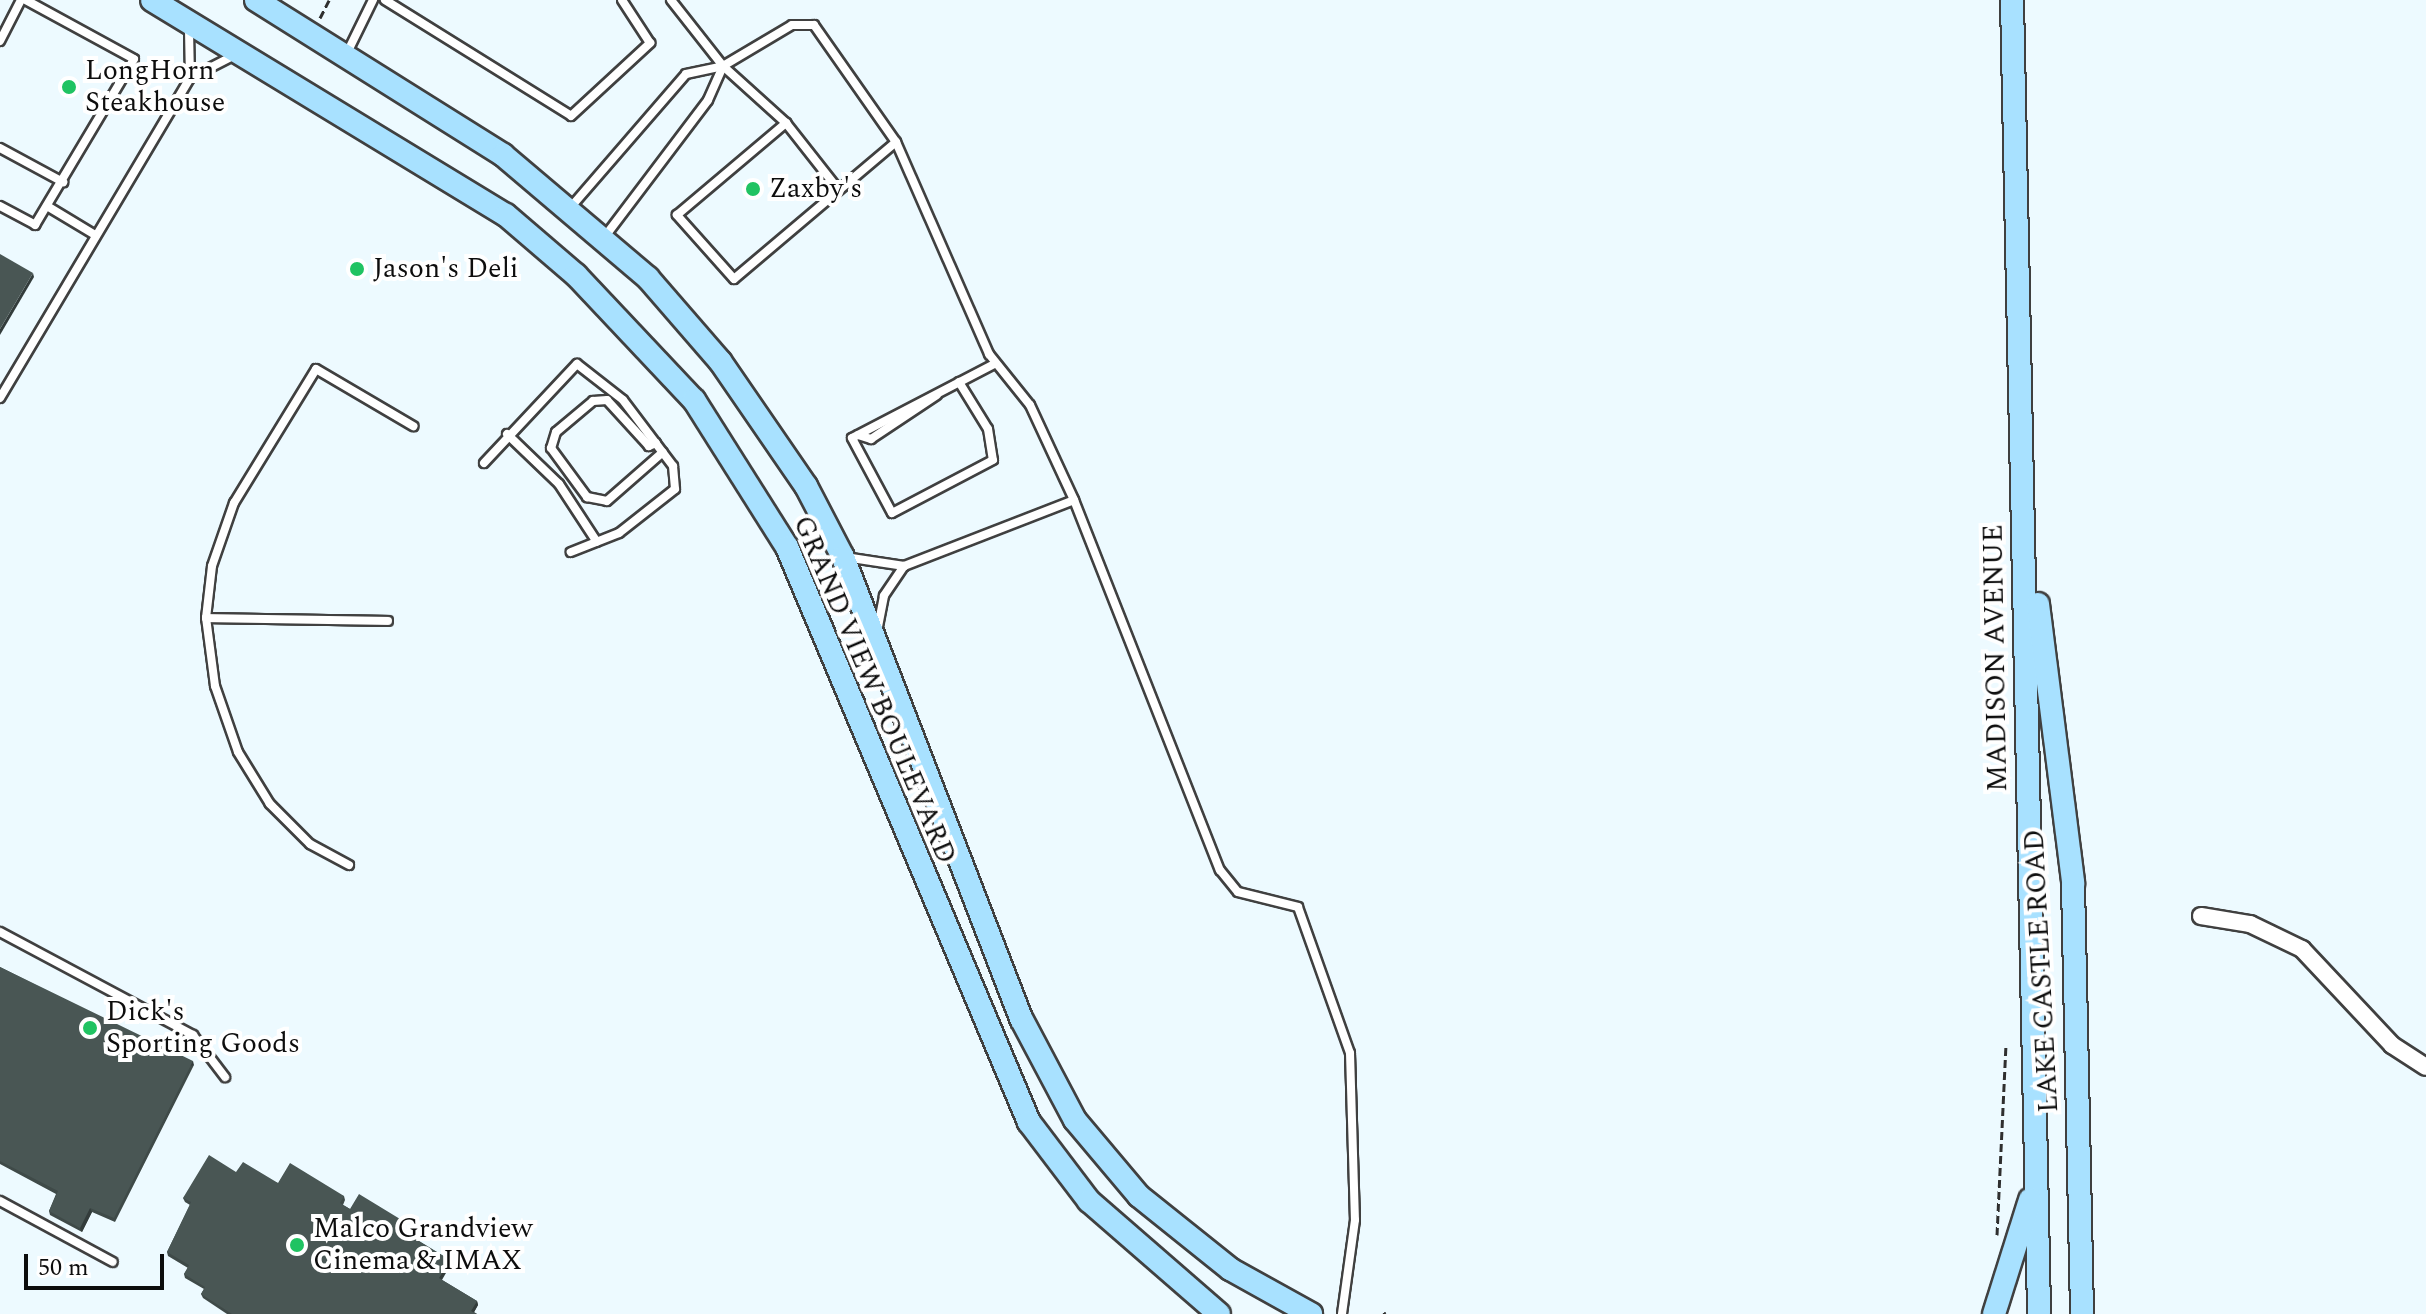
<!DOCTYPE html>
<html>
<head>
<meta charset="utf-8">
<style>
  body { margin:0 }
  #map { position:relative; width:2426px; height:1314px; overflow:hidden; background:#edfaff; font-family:Spectral,serif }
  div>[style] { position:absolute }
  .path>* { height:3px; margin-top:-1.5px; transform-origin:0; background:repeating-linear-gradient(90deg,#2f2f2f 0 8px,transparent 0 12px) }
  .roads { filter:drop-shadow(2px 0 #404040) drop-shadow(-2px 0 #404040) drop-shadow(0 2px #404040) drop-shadow(0 -2px #404040) }
  .service>* { height:8px; margin:-4px; padding:0 4px; transform-origin:4px; border-radius:4px; background:#fff }
  .minor>* { height:16px; margin:-8px; padding:0 8px; transform-origin:8px; border-radius:8px; background:#fff }
  .secondary>* { height:22px; margin:-11px; padding:0 11px; transform-origin:11px; border-radius:11px; background:#a8e1ff }
  .wall>* { inset:0; background:#3f4a48 }
  .shaded-wall>* { inset:0; background:#333c3b; transform-origin:0 0 }
  .building>* { inset:0; background:#495654 }
  .dots>* { width:22px; height:22px; translate:-50% -50%; box-sizing:border-box; border:4px solid #fff; border-radius:50% }
  span { translate:-50% -50%; white-space:nowrap; text-align:center; line-height:1.15; -webkit-text-stroke:8px #fff; paint-order:stroke }
  .poi-label { font-size:28px; color:#0d0d0d }
  .left { translate:0 -50%; text-align:left }
  .street-label { font-size:28px; color:#0d0d0d }
  .scale { position:absolute; left:24px; top:1254px; width:140px; height:36px; box-sizing:border-box; border:4px solid #0d0d0d; border-top:0; padding-left:10px; font-size:24px; line-height:28px; white-space:nowrap; color:#0d0d0d; -webkit-text-stroke:6px #fff; paint-order:stroke }
</style>
</head>
<body>
<div id="map">
  <div class="path">
    <i style="left:320px;top:18px;width:20px;rotate:-63deg"></i>
    <i style="left:1997px;top:1235px;width:188px;rotate:-87.3deg"></i>
    <i style="left:1384px;top:1312px;width:2px;rotate:63deg"></i>
  </div>
  <div class="roads">
    <div class="service">
      <i style="left:385px;top:0;width:219px;rotate:31.9deg"></i>
      <i style="left:571px;top:116px;width:108px;rotate:-42.7deg"></i>
      <i style="left:650px;top:43px;width:51px;rotate:-123.1deg"></i>
      <i style="left:671px;top:0;width:84px;rotate:51.8deg"></i>
      <i style="left:723px;top:66px;width:80px;rotate:-30.7deg"></i>
      <i style="left:792px;top:25px;width:22px"></i>
      <i style="left:814px;top:25px;width:143px;rotate:55deg"></i>
      <i style="left:896px;top:142px;width:212px;rotate:139.8deg"></i>
      <i style="left:734px;top:279px;width:86px;rotate:-131.7deg"></i>
      <i style="left:677px;top:215px;width:143px;rotate:-40.2deg"></i>
      <i style="left:0;top:41px;width:46px;rotate:-62.9deg"></i>
      <i style="left:347px;top:53px;width:59px;rotate:-63.9deg"></i>
      <i style="left:723px;top:66px;width:85px;rotate:42.1deg"></i>
      <i style="left:786px;top:123px;width:84px;rotate:51.8deg"></i>
      <i style="left:190px;top:78px;width:51px;rotate:-27.1deg"></i>
      <i style="left:896px;top:142px;width:232px;rotate:66.3deg"></i>
      <i style="left:989px;top:354px;width:65px;rotate:51.2deg"></i>
      <i style="left:1030px;top:405px;width:105px;rotate:65.1deg"></i>
      <i style="left:1074px;top:500px;width:398px;rotate:68.5deg"></i>
      <i style="left:1220px;top:870px;width:28px;rotate:51deg"></i>
      <i style="left:1238px;top:892px;width:62px;rotate:14deg"></i>
      <i style="left:1298px;top:907px;width:155px;rotate:70.4deg"></i>
      <i style="left:1350px;top:1053px;width:167px;rotate:88.3deg"></i>
      <i style="left:1355px;top:1220px;width:95px;rotate:97.9deg"></i>
      <i style="left:0;top:148px;width:72px;rotate:28.4deg"></i>
      <i style="left:0;top:206px;width:40px;rotate:28deg"></i>
      <i style="left:35px;top:225px;width:193px;rotate:-59.2deg"></i>
      <i style="left:134px;top:59px;width:123px;rotate:-151.4deg"></i>
      <i style="left:47px;top:206px;width:56px;rotate:31.1deg"></i>
      <i style="left:570px;top:208px;width:177px;rotate:-49.1deg"></i>
      <i style="left:686px;top:74px;width:38px;rotate:-12deg"></i>
      <i style="left:603px;top:239px;width:174px;rotate:-52.9deg"></i>
      <i style="left:708px;top:100px;width:37px;rotate:-66deg"></i>
      <i style="left:959px;top:382px;width:55px;rotate:58.3deg"></i>
      <i style="left:988px;top:429px;width:31px;rotate:81deg"></i>
      <i style="left:993px;top:460px;width:114px;rotate:152.3deg"></i>
      <i style="left:892px;top:513px;width:85px;rotate:-118.1deg"></i>
      <i style="left:852px;top:438px;width:162px;rotate:-27.5deg"></i>
      <i style="left:0;top:398px;width:372px;rotate:-59.3deg"></i>
      <i style="left:190px;top:78px;width:49px;rotate:-91.2deg"></i>
      <i style="left:507px;top:434px;width:72px;rotate:43.9deg"></i>
      <i style="left:559px;top:484px;width:69px;rotate:56.8deg"></i>
      <i style="left:858px;top:435px;width:14px;rotate:17deg"></i>
      <i style="left:871px;top:439px;width:79px;rotate:-33.7deg"></i>
      <i style="left:656px;top:443px;width:8px;rotate:157deg"></i>
      <i style="left:649px;top:446px;width:62px;rotate:-132.4deg"></i>
      <i style="left:607px;top:400px;width:14px;rotate:176deg"></i>
      <i style="left:593px;top:401px;width:48px;rotate:140deg"></i>
      <i style="left:556px;top:432px;width:17px;rotate:107deg"></i>
      <i style="left:551px;top:448px;width:61px;rotate:53.7deg"></i>
      <i style="left:587px;top:497px;width:20px;rotate:11deg"></i>
      <i style="left:607px;top:501px;width:74px;rotate:-41.2deg"></i>
      <i style="left:484px;top:463px;width:136px;rotate:-46.8deg"></i>
      <i style="left:577px;top:364px;width:58px;rotate:38deg"></i>
      <i style="left:623px;top:400px;width:83px;rotate:52.9deg"></i>
      <i style="left:673px;top:466px;width:23px;rotate:85deg"></i>
      <i style="left:675px;top:489px;width:71px;rotate:141.8deg"></i>
      <i style="left:619px;top:533px;width:52px;rotate:158.4deg"></i>
      <i style="left:845px;top:557px;width:60px;rotate:8.7deg"></i>
      <i style="left:904px;top:566px;width:36px;rotate:124deg"></i>
      <i style="left:884px;top:596px;width:36px;rotate:101deg"></i>
      <i style="left:904px;top:566px;width:182px;rotate:-21.2deg"></i>
      <i style="left:206px;top:618px;width:182px;rotate:0.9deg"></i>
      <i style="left:349px;top:865px;width:44px;rotate:-151.7deg"></i>
      <i style="left:310px;top:844px;width:57px;rotate:-135deg"></i>
      <i style="left:270px;top:804px;width:61px;rotate:-121.6deg"></i>
      <i style="left:238px;top:752px;width:70px;rotate:-109.2deg"></i>
      <i style="left:215px;top:686px;width:69px;rotate:-97.5deg"></i>
      <i style="left:206px;top:618px;width:52px;rotate:-83.4deg"></i>
      <i style="left:212px;top:566px;width:67px;rotate:-70.8deg"></i>
      <i style="left:234px;top:503px;width:157px;rotate:-58.5deg"></i>
      <i style="left:316px;top:369px;width:113px;rotate:30.4deg"></i>
      <i style="left:0;top:932px;width:219px;rotate:28.1deg"></i>
      <i style="left:193px;top:1035px;width:53px;rotate:52.7deg"></i>
      <i style="left:0;top:1201px;width:128px;rotate:28.4deg"></i>
    </div>
    <div class="minor">
      <i style="left:2201px;top:916px;width:50px;rotate:9.3deg"></i>
      <i style="left:2250px;top:924px;width:58px;rotate:25.7deg"></i>
      <i style="left:2302px;top:949px;width:132px;rotate:46.8deg"></i>
      <i style="left:2392px;top:1045px;width:40px;rotate:32.9deg"></i>
    </div>
    <div class="secondary">
      <i style="left:152px;top:0;width:414px;rotate:31.3deg"></i>
      <i style="left:506px;top:215px;width:92px;rotate:40.6deg"></i>
      <i style="left:576px;top:275px;width:172px;rotate:46.7deg"></i>
      <i style="left:694px;top:400px;width:174px;rotate:57.7deg"></i>
      <i style="left:787px;top:547px;width:624px;rotate:67.18deg"></i>
      <i style="left:1029px;top:1122px;width:99px;rotate:52.8deg"></i>
      <i style="left:1089px;top:1201px;width:172px;rotate:41deg"></i>
      <i style="left:256px;top:0;width:292px;rotate:32.1deg"></i>
      <i style="left:503px;top:155px;width:190px;rotate:40.3deg"></i>
      <i style="left:648px;top:278px;width:110px;rotate:49.1deg"></i>
      <i style="left:720px;top:361px;width:152px;rotate:55.5deg"></i>
      <i style="left:806px;top:486px;width:80px;rotate:62.5deg"></i>
      <i style="left:843px;top:557px;width:496px;rotate:68.9deg"></i>
      <i style="left:1022px;top:1020px;width:113px;rotate:62.1deg"></i>
      <i style="left:1075px;top:1120px;width:99px;rotate:49.9deg"></i>
      <i style="left:1139px;top:1196px;width:117px;rotate:38.7deg"></i>
      <i style="left:1230px;top:1269px;width:93px;rotate:29.1deg"></i>
      <i style="left:2012px;top:0;width:1314px;rotate:88.82deg"></i>
      <i style="left:2038px;top:604px;width:281px;rotate:82.8deg"></i>
      <i style="left:2073px;top:883px;width:431px;rotate:88.8deg"></i>
      <i style="left:1994px;top:1314px;width:120px;rotate:-72.5deg"></i>
    </div>
  </div>
  <div class="wall">
    <i style="clip-path:polygon(0 967px,194px 1065px,115px 1222px,92px 1212px,82px 1232px,50px 1215px,49px 1211px,56px 1194px,0 1164px)"></i>
    <i style="clip-path:polygon(236px 1172px,278px 1183px,344px 1196px,345px 1200px,343px 1205px,350px 1209px,401px 1223px,398px 1228px,450px 1260px,451px 1264px,442px 1280px,477px 1301px,478px 1305px,474px 1312px,477px 1314px,227px 1314px,203px 1298px,201px 1294px,204px 1289px,185px 1278px,184px 1274px,188px 1268px,168px 1256px,167px 1252px,190px 1205px,185px 1202px,183px 1198px)"></i>
  </div>
  <div class="shaded-wall">
    <i style="clip-path:polygon(33px 273px,34px 277px,0 335px,0 329px)"></i>
    <i style="left:193px;top:1061px;width:4px;height:176px;rotate:76deg"></i>
    <i style="clip-path:polygon(90px 1208px,92px 1212px,82px 1232px,80px 1228px)"></i>
    <i style="clip-path:polygon(450px 1260px,451px 1264px,440px 1282px,439px 1278px)"></i>
    <i style="clip-path:polygon(477px 1301px,478px 1305px,473px 1314px,471px 1311px)"></i>
  </div>
  <div class="building">
    <i style="clip-path:polygon(0 254px,33px 273px,0 329px)"></i>
    <i style="clip-path:polygon(0 967px,193px 1061px,114px 1218px,90px 1208px,80px 1228px,49px 1211px,58px 1191px,0 1161px)"></i>
    <i style="clip-path:polygon(209px 1155px,236px 1172px,243px 1162px,278px 1183px,290px 1163px,344px 1196px,340px 1203px,350px 1209px,359px 1194px,400px 1219px,395px 1227px,450px 1260px,439px 1278px,477px 1301px,471px 1311px,477px 1314px,232px 1314px,201px 1294px,205px 1287px,184px 1274px,189px 1265px,167px 1252px,191px 1202px,183px 1198px)"></i>
  </div>
  <div class="dots">
    <i style="left:69px;top:87px;background:#20c362"></i>
    <i style="left:753px;top:189px;background:#20c362"></i>
    <i style="left:357px;top:269px;background:#20c362"></i>
    <i style="left:90px;top:1028px;background:#20c362"></i>
    <i style="left:297px;top:1245px;background:#20c362"></i>
  </div>
  <div class="poi-label">
    <span class="left" style="left:85px;top:87px">LongHorn<br>Steakhouse</span>
    <span class="left" style="left:769px;top:189px">Zaxby's</span>
    <span class="left" style="left:373px;top:269px">Jason's Deli</span>
    <span class="left" style="left:106px;top:1028px">Dick's<br>Sporting Goods</span>
    <span class="left" style="left:313px;top:1245px">Malco Grandview<br>Cinema &amp; IMAX</span>
  </div>
  <div class="street-label">
    <span style="left:1996px;top:658px;rotate:-91deg">MADISON AVENUE</span>
    <span style="left:874px;top:690px;rotate:67deg">GRAND VIEW BOULEVARD</span>
    <span style="left:2042px;top:971px;rotate:-93deg">LAKE CASTLE ROAD</span>
  </div>
  <div class="scale">50 m</div>
</div>
</body>
</html>
